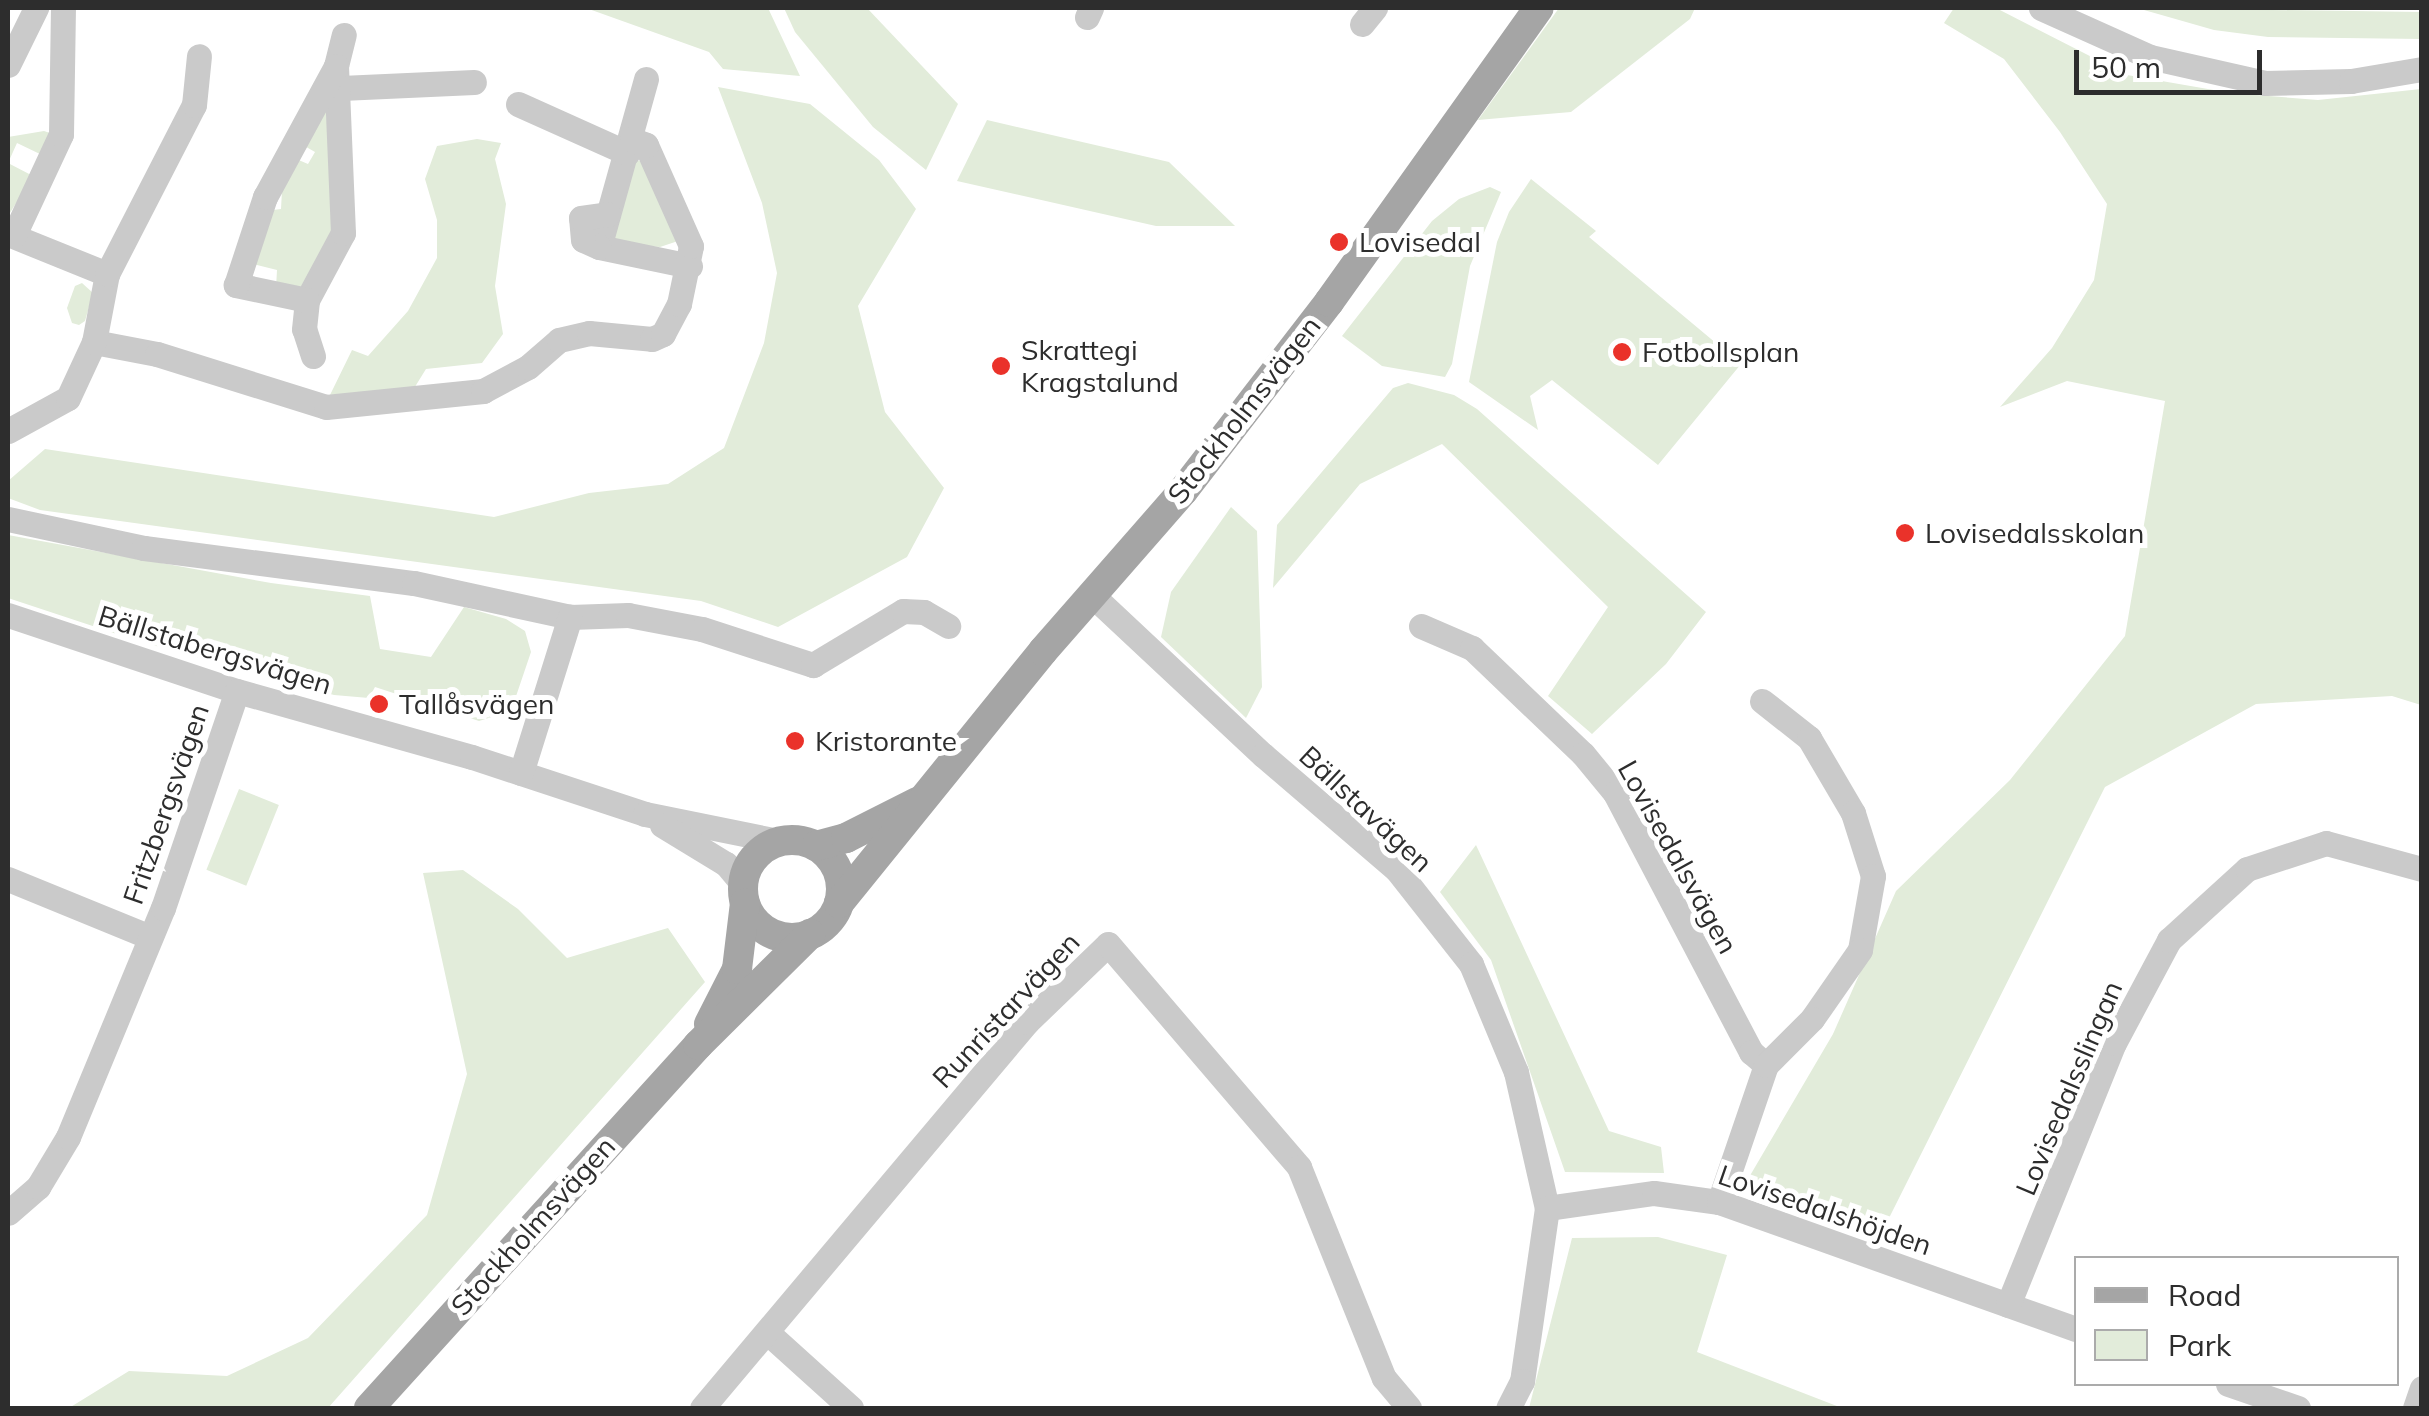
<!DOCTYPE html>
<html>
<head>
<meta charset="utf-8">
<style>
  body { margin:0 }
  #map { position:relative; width:2429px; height:1416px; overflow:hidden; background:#fff; font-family:Mulish,sans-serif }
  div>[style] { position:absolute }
  .green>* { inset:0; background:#e2ecda; transform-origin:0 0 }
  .minor>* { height:25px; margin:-12.5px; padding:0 12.5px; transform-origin:12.5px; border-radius:12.5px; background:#cacaca }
  .major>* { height:30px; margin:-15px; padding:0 15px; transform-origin:15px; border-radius:15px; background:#a5a5a5 }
  .major>.ring { margin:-15px; padding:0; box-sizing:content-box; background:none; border:30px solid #a5a5a5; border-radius:50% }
  .dots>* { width:28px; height:28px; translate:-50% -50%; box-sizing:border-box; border:5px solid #fff; border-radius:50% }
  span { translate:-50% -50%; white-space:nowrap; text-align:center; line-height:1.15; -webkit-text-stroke:10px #fff; paint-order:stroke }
  .poi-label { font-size:28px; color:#2d2d2d }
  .left { translate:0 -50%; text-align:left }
  .street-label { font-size:28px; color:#2d2d2d }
  .frame { position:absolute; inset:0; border:10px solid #2d2d2d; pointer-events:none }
  .legend { position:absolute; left:2074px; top:1256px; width:325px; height:130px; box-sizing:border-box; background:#fff; border:2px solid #ababab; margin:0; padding:12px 18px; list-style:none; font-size:30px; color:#2d2d2d }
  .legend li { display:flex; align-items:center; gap:20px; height:50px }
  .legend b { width:50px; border:2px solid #ababab }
  .scale { position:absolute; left:2074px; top:50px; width:188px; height:45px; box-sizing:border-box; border:5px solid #2d2d2d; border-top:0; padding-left:12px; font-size:30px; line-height:35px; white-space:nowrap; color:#2d2d2d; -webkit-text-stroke:8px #fff; paint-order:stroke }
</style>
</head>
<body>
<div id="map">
  <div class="green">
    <i style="clip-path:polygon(586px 8px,768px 8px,800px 76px,723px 69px,709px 52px)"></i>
    <i style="clip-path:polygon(784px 8px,867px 8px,958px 104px,926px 170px,873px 127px,795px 32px)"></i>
    <i style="clip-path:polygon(1559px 8px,1695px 8px,1690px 19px,1571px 112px,1478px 120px)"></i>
    <i style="clip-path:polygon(1954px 8px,1996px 8px,2127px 75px,2231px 93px,2318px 100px,2421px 89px,2421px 705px,2392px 696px,2256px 704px,2105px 787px,1878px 1240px,1748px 1179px,1833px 1034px,1896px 891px,2010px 780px,2125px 636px,2165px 401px,2067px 381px,2000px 407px,2052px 348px,2094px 280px,2107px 204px,2060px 132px,2004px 59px,1944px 23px)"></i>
    <i style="clip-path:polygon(2137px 8px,2421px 12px,2421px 39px,2268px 37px,2214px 30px)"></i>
    <i style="clip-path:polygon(718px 87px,810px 104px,879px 160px,916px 209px,858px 306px,885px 412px,944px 488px,907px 557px,778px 627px,701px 601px,40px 510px,8px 498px,8px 481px,45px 449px,494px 517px,589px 493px,668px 484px,724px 448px,764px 343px,777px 273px,762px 203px)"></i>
    <i style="clip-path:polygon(325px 93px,335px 235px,304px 294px,276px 288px,277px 270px,249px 263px,273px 210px,281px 209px,282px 190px,294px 158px,308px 164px,315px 152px,301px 144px)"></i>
    <i style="clip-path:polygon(987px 120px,1169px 162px,1235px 226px,1156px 226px,957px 181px)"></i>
    <i style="clip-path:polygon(44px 131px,53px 134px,42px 155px,17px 143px,8px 163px,33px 176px,8px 216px,8px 137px)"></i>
    <i style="clip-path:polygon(477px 139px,501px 143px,495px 159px,506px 204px,495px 286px,503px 334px,482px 363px,426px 369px,413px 390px,330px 395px,352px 350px,368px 356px,408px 311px,437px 258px,437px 220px,425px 179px,437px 146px)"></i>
    <i style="clip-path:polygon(634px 160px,641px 161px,681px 240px,660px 247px,609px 244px)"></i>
    <i style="clip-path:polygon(1531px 179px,1596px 231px,1589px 237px,1741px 364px,1658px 465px,1552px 380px,1530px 396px,1538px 430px,1469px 382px,1497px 242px,1509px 212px)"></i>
    <i style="clip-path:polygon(1490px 187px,1501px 192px,1470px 266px,1452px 364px,1445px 377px,1382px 366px,1342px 336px,1432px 221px,1459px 199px)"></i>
    <i style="clip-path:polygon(82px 283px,93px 293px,85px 321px,79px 325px,72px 323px,67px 308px,75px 286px)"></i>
    <i style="clip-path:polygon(1408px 383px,1454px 395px,1477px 409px,1706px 612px,1666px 664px,1592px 734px,1548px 696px,1608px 607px,1442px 444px,1360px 484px,1273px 588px,1277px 525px,1393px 388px)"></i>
    <i style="clip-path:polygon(1231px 507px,1257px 531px,1262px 687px,1246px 718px,1161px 637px,1171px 592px)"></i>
    <i style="clip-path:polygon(8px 535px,271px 583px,370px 596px,380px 649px,431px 657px,464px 607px,506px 619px,525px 631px,531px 652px,511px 711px,479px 721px,375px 687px,369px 698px,334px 695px,138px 641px,8px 598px)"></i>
    <i style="left:239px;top:789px;width:43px;height:87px;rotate:22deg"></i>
    <i style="clip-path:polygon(1476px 845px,1609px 1131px,1661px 1147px,1664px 1173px,1565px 1172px,1491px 960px,1440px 892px)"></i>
    <i style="clip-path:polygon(463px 870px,518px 909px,567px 958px,668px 928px,705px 982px,328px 1408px,69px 1408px,129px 1371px,227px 1376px,308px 1338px,427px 1215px,467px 1074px,423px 873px)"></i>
    <i style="clip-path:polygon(1658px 1237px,1727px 1255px,1697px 1352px,1842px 1408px,1529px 1408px,1572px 1238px)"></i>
  </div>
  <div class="minor">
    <i style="left:2041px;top:8px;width:120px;rotate:24.2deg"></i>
    <i style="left:2150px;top:57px;width:118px;rotate:12.7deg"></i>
    <i style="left:2265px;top:83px;width:86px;rotate:-1.3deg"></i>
    <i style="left:2351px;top:81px;width:72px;rotate:-9.6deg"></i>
    <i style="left:1087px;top:17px;width:10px;rotate:-66deg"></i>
    <i style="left:1362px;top:24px;width:21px;rotate:-51deg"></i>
    <i style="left:8px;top:65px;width:64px;rotate:-63.8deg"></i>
    <i style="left:646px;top:79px;width:174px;rotate:105.6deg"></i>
    <i style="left:599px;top:247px;width:93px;rotate:11.8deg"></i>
    <i style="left:341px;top:88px;width:133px;rotate:-2.6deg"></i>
    <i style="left:518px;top:104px;width:120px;rotate:24.2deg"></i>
    <i style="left:8px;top:234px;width:107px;rotate:22deg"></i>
    <i style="left:14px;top:235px;width:111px;rotate:-65deg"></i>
    <i style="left:61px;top:134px;width:126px;rotate:-89.1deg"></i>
    <i style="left:599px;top:247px;width:17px;rotate:-156deg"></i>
    <i style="left:583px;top:240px;width:22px;rotate:-95deg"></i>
    <i style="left:581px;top:218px;width:27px;rotate:-8deg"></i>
    <i style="left:307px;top:300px;width:76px;rotate:-61.8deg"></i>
    <i style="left:343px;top:233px;width:167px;rotate:-92.4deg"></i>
    <i style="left:336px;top:66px;width:32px;rotate:-76deg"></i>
    <i style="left:94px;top:342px;width:64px;rotate:10.8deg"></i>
    <i style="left:157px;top:354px;width:177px;rotate:17.4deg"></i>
    <i style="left:326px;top:407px;width:158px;rotate:-5.8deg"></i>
    <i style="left:483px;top:391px;width:51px;rotate:-28.1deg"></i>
    <i style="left:528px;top:367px;width:41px;rotate:-41.1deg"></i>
    <i style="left:559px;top:340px;width:31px;rotate:-13deg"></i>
    <i style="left:589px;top:333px;width:63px;rotate:5.4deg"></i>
    <i style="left:652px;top:339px;width:12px;rotate:-24deg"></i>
    <i style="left:663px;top:334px;width:34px;rotate:-62deg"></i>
    <i style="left:679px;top:304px;width:59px;rotate:-78.3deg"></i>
    <i style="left:691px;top:246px;width:111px;rotate:-114deg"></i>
    <i style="left:646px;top:145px;width:15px;rotate:-157deg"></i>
    <i style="left:313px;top:356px;width:28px;rotate:-108deg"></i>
    <i style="left:304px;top:329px;width:29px;rotate:-84deg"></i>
    <i style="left:307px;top:300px;width:73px;rotate:-168.1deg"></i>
    <i style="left:236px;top:285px;width:93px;rotate:-71.8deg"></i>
    <i style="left:265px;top:197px;width:149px;rotate:-61.5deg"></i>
    <i style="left:8px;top:431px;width:68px;rotate:-28.8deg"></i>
    <i style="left:68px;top:398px;width:62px;rotate:-65.1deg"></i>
    <i style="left:94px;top:342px;width:69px;rotate:-79.2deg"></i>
    <i style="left:107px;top:274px;width:190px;rotate:-62.8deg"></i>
    <i style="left:194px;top:105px;width:49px;rotate:-84.2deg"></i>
    <i style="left:8px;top:519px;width:139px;rotate:12deg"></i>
    <i style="left:144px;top:548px;width:272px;rotate:7.4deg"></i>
    <i style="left:414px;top:583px;width:160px;rotate:12.3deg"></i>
    <i style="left:570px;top:617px;width:58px;rotate:-2deg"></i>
    <i style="left:628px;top:615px;width:75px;rotate:10.7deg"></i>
    <i style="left:702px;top:629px;width:117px;rotate:18deg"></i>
    <i style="left:813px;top:665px;width:105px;rotate:-31deg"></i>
    <i style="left:903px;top:611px;width:21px;rotate:3deg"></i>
    <i style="left:924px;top:612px;width:28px;rotate:30deg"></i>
    <i style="left:1093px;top:596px;width:233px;rotate:43.1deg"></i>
    <i style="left:1263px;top:755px;width:177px;rotate:40.6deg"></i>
    <i style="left:1397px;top:870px;width:120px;rotate:51.8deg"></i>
    <i style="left:1471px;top:964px;width:117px;rotate:67.4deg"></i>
    <i style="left:1516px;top:1072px;width:139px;rotate:77.2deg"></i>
    <i style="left:1547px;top:1208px;width:175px;rotate:98.2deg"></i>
    <i style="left:1522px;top:1381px;width:30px;rotate:117deg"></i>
    <i style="left:8px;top:615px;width:241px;rotate:18.4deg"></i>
    <i style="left:237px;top:691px;width:244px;rotate:15.7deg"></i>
    <i style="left:472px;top:757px;width:182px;rotate:18.2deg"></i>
    <i style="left:645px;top:814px;width:136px;rotate:11.5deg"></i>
    <i style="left:1421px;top:626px;width:56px;rotate:23.3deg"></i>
    <i style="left:1472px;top:648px;width:153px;rotate:43.7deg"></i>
    <i style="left:1583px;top:754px;width:50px;rotate:50.6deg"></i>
    <i style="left:1615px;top:793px;width:293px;rotate:62.3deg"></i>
    <i style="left:1751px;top:1052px;width:20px;rotate:41deg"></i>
    <i style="left:1766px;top:1065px;width:145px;rotate:108.9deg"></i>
    <i style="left:1762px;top:701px;width:60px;rotate:38.2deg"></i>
    <i style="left:1809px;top:738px;width:87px;rotate:59.6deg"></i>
    <i style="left:1853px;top:813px;width:66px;rotate:72.4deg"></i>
    <i style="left:1873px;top:876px;width:75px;rotate:100deg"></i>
    <i style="left:1860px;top:950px;width:84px;rotate:124.8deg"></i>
    <i style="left:1812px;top:1019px;width:65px;rotate:135deg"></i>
    <i style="left:521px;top:773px;width:164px;rotate:-72.6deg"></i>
    <i style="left:662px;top:825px;width:75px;rotate:31.4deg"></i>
    <i style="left:726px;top:864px;width:26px;rotate:50deg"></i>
    <i style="left:8px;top:879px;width:153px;rotate:22.2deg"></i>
    <i style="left:1547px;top:1208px;width:108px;rotate:-8deg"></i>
    <i style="left:1654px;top:1193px;width:66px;rotate:7.9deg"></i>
    <i style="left:1719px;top:1202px;width:379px;rotate:19.6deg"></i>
    <i style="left:8px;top:1213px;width:40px;rotate:-41deg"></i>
    <i style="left:38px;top:1187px;width:58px;rotate:-59deg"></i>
    <i style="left:68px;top:1137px;width:248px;rotate:-67.5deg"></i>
    <i style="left:163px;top:908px;width:229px;rotate:-71.2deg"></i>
    <i style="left:2008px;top:1305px;width:283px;rotate:-68deg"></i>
    <i style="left:2114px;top:1043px;width:117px;rotate:-61.9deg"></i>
    <i style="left:2169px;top:940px;width:105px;rotate:-42.3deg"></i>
    <i style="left:2247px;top:869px;width:83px;rotate:-18.2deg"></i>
    <i style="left:2326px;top:843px;width:99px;rotate:15.2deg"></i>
    <i style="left:768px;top:1333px;width:112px;rotate:42.1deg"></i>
    <i style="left:2228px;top:1384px;width:74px;rotate:18.9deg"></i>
    <i style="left:702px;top:1408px;width:505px;rotate:-49.9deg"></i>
    <i style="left:1027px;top:1022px;width:112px;rotate:-43.9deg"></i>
    <i style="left:1108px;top:944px;width:294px;rotate:49.4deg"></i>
    <i style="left:1299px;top:1167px;width:227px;rotate:68.1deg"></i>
    <i style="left:1384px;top:1378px;width:39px;rotate:50deg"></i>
    <i style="left:2415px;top:1408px;width:21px;rotate:-71deg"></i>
  </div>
  <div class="major">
    <i class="ring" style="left:743px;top:840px;width:68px;height:68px"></i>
    <i style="left:816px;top:846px;width:31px;rotate:-15deg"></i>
    <i style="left:846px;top:838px;width:80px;rotate:-26.9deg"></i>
    <i style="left:839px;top:903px;width:324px;rotate:-51deg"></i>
    <i style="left:1043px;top:651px;width:213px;rotate:-48.8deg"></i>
    <i style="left:1183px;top:491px;width:239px;rotate:-52.3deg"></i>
    <i style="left:1329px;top:302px;width:361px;rotate:-54.5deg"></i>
    <i style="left:709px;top:1024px;width:62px;rotate:-63deg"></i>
    <i style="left:737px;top:969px;width:66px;rotate:-83.1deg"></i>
    <i style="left:369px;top:1408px;width:490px;rotate:-47.8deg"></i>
    <i style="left:698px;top:1045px;width:158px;rotate:-44.7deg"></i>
  </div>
  <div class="dots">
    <i style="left:1339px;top:242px;background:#ea322a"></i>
    <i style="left:1622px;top:352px;background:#ea322a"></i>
    <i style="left:1001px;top:366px;background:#ea322a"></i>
    <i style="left:1905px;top:533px;background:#ea322a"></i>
    <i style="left:379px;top:704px;background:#ea322a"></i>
    <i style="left:795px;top:741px;background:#ea322a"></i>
  </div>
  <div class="poi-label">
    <span class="left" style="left:1359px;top:242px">Lovisedal</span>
    <span class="left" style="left:1021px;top:366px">Skrattegi<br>Kragstalund</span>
    <span class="left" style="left:1642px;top:352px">Fotbollsplan</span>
    <span class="left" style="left:1925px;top:533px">Lovisedalsskolan</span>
    <span class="left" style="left:399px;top:704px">Tallåsvägen</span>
    <span class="left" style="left:815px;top:741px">Kristorante</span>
  </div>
  <div class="street-label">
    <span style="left:1244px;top:410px;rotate:-52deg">Stockholmsvägen</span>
    <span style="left:215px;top:650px;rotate:17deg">Bällstabergsvägen</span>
    <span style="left:166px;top:804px;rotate:-71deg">Fritzbergsvägen</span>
    <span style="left:1366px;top:809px;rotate:43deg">Bällstavägen</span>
    <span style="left:1678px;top:857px;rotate:61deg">Lovisedalsvägen</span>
    <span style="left:1006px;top:1010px;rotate:-47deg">Runristarvägen</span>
    <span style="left:2069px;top:1088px;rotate:-67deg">Lovisedalsslingan</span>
    <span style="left:1825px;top:1210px;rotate:19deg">Lovisedalshöjden</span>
    <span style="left:533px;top:1226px;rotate:-48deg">Stockholmsvägen</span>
  </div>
  <div class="frame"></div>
  <ul class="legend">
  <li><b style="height:12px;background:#a5a5a5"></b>Road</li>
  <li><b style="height:28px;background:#e2ecda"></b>Park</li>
  </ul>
  <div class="scale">50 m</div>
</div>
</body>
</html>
